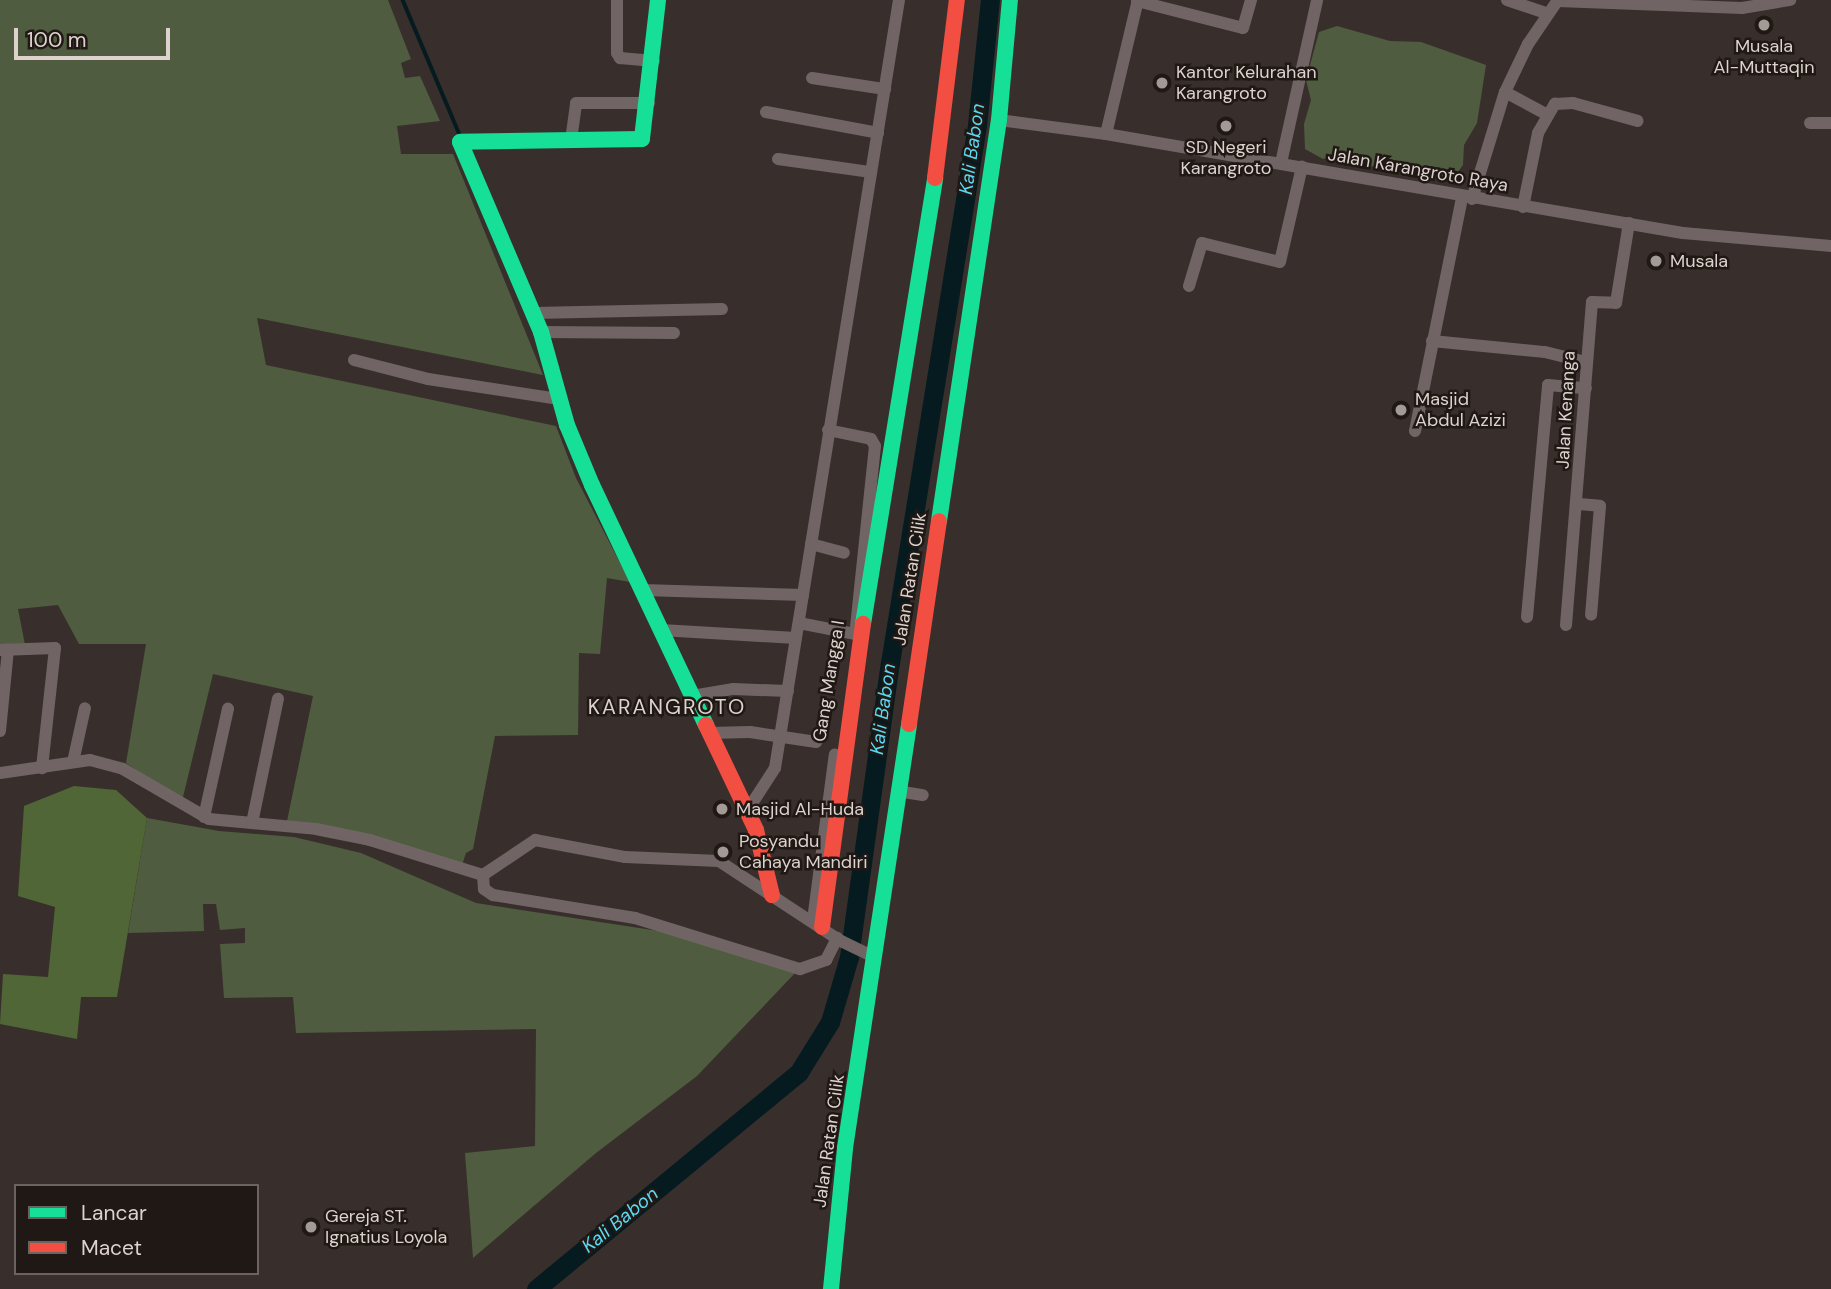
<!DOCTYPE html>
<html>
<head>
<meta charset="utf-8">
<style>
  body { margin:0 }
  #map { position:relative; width:1831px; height:1289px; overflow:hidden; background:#382f2c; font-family:"DM Sans",sans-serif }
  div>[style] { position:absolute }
  .green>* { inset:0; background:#4f5c3f }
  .forest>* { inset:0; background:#516636 }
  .stream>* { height:3.5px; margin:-1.75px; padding:0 1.75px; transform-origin:1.75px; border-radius:1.75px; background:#051b20 }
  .river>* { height:19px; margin:-9.5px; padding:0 9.5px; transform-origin:9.5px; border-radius:9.5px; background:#051b20 }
  .street>* { height:12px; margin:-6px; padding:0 6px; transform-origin:6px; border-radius:6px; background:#706564 }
  .fast>* { height:16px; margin:-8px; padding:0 8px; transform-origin:8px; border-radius:8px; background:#16e098 }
  .jam>* { height:16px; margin:-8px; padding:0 8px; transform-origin:8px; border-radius:8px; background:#f24e42 }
  .dots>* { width:19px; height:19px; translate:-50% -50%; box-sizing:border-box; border:4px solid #201814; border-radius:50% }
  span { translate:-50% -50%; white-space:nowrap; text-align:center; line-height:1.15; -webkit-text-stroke:5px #201814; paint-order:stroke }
  .poi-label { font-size:18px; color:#ddd2cd }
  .left { translate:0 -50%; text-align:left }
  .street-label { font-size:18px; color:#ddd2cd }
  .water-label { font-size:19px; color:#59daf3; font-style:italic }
  .quarter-label { font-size:21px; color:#ddd2cd; letter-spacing:2px }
  .legend { position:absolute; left:14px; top:1184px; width:245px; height:91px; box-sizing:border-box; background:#201814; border:2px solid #6c625e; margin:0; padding:9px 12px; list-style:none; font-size:21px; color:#ddd2cd }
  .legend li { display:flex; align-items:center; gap:14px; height:35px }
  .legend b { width:35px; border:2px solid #6c625e }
  .scale { position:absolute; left:14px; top:28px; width:156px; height:32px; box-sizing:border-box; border:4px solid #ddd2cd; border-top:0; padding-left:9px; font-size:21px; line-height:24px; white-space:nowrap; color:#ddd2cd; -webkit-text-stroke:5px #201814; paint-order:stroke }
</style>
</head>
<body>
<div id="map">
  <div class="green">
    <i style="clip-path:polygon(0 0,388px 0,411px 59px,401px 63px,405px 78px,420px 76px,440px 121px,397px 126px,401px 154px,453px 154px,543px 375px,257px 318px,266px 365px,556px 426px,576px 478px,630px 582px,607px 578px,600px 654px,579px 653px,578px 735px,495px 736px,473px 849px,466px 853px,461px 868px,286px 826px,313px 696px,213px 674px,182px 801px,126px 763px,146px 644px,79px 644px,58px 605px,18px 609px,25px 645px,0 647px)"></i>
    <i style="clip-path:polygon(1337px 26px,1390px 41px,1421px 42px,1486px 65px,1477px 123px,1464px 145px,1463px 165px,1454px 177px,1420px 175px,1398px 162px,1368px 167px,1342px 153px,1323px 159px,1305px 149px,1304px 124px,1311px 100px,1306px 80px,1319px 32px)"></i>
    <i style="clip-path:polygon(147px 818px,219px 831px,294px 837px,361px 853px,476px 903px,672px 933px,797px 971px,697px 1076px,596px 1153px,473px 1258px,465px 1153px,535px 1146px,536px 1029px,296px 1033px,293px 997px,224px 998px,220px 944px,245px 943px,245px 928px,220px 930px,216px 904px,203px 904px,204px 931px,128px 933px)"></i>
  </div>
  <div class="forest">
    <i style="clip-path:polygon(74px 786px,116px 790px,147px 818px,117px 997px,81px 997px,77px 1039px,0 1024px,3px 974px,48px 977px,55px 907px,18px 896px,24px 806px)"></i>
  </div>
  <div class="stream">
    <i style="left:403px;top:0;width:149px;rotate:67.1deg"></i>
  </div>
  <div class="river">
    <i style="left:536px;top:1289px;width:341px;rotate:-39.5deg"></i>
    <i style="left:799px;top:1072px;width:59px;rotate:-58.2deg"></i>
    <i style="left:830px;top:1022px;width:68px;rotate:-73.7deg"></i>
    <i style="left:849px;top:957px;width:297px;rotate:-82.1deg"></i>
    <i style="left:890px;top:663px;width:545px;rotate:-80.81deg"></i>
    <i style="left:977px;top:125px;width:126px;rotate:-84.1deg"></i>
  </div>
  <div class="street">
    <i style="left:617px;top:0;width:53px;rotate:90deg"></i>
    <i style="left:617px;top:53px;width:6px;rotate:59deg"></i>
    <i style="left:620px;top:58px;width:34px;rotate:5deg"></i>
    <i style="left:1507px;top:0;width:41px;rotate:18.4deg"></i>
    <i style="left:1137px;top:1px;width:109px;rotate:14.3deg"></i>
    <i style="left:1243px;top:28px;width:29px;rotate:-74deg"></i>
    <i style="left:1558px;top:1px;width:184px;rotate:2.2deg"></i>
    <i style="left:1742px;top:8px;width:49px;rotate:-9.5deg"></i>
    <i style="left:812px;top:78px;width:74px;rotate:8.6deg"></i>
    <i style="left:1505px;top:92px;width:47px;rotate:28.2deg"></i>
    <i style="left:766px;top:112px;width:114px;rotate:10.6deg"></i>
    <i style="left:999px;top:120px;width:108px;rotate:7.5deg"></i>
    <i style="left:1106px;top:134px;width:585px;rotate:9.74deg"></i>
    <i style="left:1683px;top:233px;width:149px;rotate:5deg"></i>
    <i style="left:1810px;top:123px;width:21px"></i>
    <i style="left:1106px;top:134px;width:138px;rotate:-76.6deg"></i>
    <i style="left:571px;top:140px;width:37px;rotate:-82deg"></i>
    <i style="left:576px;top:103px;width:73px"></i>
    <i style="left:778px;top:159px;width:94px;rotate:8deg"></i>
    <i style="left:1281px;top:163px;width:167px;rotate:-77.5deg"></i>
    <i style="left:1472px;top:199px;width:112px;rotate:-72.9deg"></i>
    <i style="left:1505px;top:92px;width:53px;rotate:-64.4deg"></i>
    <i style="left:1528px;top:44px;width:53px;rotate:-55.7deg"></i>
    <i style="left:1523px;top:207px;width:76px;rotate:-78.5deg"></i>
    <i style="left:1538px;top:133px;width:34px;rotate:-60deg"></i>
    <i style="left:1555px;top:104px;width:18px;rotate:-3deg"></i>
    <i style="left:1573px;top:103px;width:67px;rotate:15.5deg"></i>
    <i style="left:1189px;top:286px;width:45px;rotate:-73.2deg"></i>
    <i style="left:1202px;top:243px;width:80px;rotate:13.7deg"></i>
    <i style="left:1280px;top:262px;width:98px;rotate:-77deg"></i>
    <i style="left:534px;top:313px;width:188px;rotate:-1.2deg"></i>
    <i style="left:541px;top:332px;width:133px;rotate:0.4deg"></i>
    <i style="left:1432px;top:341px;width:114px;rotate:5.6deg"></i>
    <i style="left:1545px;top:352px;width:41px;rotate:14deg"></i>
    <i style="left:354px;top:360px;width:76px;rotate:14.4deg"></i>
    <i style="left:428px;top:379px;width:133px;rotate:8.7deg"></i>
    <i style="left:828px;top:430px;width:44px;rotate:11.8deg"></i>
    <i style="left:871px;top:439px;width:8px;rotate:60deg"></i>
    <i style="left:875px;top:446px;width:181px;rotate:96deg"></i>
    <i style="left:1415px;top:431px;width:239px;rotate:-78.6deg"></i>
    <i style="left:1579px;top:504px;width:21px;rotate:5deg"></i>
    <i style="left:1600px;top:506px;width:109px;rotate:94.7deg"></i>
    <i style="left:811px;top:544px;width:34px;rotate:15deg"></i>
    <i style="left:643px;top:590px;width:160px;rotate:1.8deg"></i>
    <i style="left:1527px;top:617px;width:233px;rotate:-84.8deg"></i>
    <i style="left:1548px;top:385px;width:38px;rotate:5deg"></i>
    <i style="left:799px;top:623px;width:63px;rotate:11deg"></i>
    <i style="left:1566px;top:625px;width:324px;rotate:-85.4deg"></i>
    <i style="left:1592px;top:302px;width:24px;rotate:2deg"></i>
    <i style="left:1616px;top:303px;width:81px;rotate:-80.8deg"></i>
    <i style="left:661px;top:630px;width:135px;rotate:3.4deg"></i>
    <i style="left:0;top:650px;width:55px;rotate:-2.1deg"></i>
    <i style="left:55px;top:648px;width:121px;rotate:96.2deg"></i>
    <i style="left:692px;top:696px;width:42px;rotate:-9.7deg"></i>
    <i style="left:733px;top:689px;width:55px;rotate:2.1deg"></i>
    <i style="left:0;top:731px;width:82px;rotate:-84.4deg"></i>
    <i style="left:710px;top:733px;width:40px;rotate:-1.4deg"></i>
    <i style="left:750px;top:732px;width:67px;rotate:8.6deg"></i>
    <i style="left:73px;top:762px;width:55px;rotate:-77.5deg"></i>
    <i style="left:0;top:773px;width:91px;rotate:-8.2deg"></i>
    <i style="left:90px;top:760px;width:34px;rotate:15deg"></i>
    <i style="left:123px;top:769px;width:99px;rotate:30.2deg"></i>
    <i style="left:209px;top:819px;width:107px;rotate:5.3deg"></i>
    <i style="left:316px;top:829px;width:55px;rotate:11.5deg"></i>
    <i style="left:370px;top:840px;width:118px;rotate:17.2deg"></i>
    <i style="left:897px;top:791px;width:26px;rotate:9deg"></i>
    <i style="left:747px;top:811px;width:51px;rotate:-56.9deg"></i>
    <i style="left:775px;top:768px;width:778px;rotate:-80.83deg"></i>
    <i style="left:204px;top:817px;width:111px;rotate:-77.5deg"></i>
    <i style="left:252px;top:823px;width:127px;rotate:-78.2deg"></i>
    <i style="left:483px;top:875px;width:63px;rotate:-33.9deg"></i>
    <i style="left:535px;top:840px;width:92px;rotate:10.7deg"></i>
    <i style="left:625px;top:857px;width:94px;rotate:2.4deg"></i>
    <i style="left:719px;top:861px;width:146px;rotate:33.3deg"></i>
    <i style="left:841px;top:941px;width:37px;rotate:26deg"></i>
    <i style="left:483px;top:875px;width:14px;rotate:86deg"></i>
    <i style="left:484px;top:889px;width:11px;rotate:34deg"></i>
    <i style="left:493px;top:895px;width:144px;rotate:9.2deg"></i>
    <i style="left:635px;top:918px;width:173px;rotate:17.2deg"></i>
    <i style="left:800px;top:969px;width:28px;rotate:-19deg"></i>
    <i style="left:826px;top:960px;width:25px;rotate:-63deg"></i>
    <i style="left:813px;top:920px;width:167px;rotate:-82.5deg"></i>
  </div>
  <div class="fast">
    <i style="left:658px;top:0;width:140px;rotate:96.6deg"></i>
    <i style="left:642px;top:139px;width:182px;rotate:179.1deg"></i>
    <i style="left:460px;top:142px;width:207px;rotate:66.9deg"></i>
    <i style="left:541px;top:332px;width:97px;rotate:74.4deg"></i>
    <i style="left:567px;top:425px;width:65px;rotate:67.4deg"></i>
    <i style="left:592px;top:485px;width:266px;rotate:64.6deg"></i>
    <i style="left:939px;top:521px;width:405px;rotate:-81.5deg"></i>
    <i style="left:999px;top:120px;width:121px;rotate:-84.8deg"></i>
    <i style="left:863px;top:624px;width:452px;rotate:-80.8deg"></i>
    <i style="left:831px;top:1289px;width:142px;rotate:-84.3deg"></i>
    <i style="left:845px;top:1148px;width:429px;rotate:-81.4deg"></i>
  </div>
  <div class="jam">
    <i style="left:935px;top:178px;width:179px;rotate:-83deg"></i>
    <i style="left:909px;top:724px;width:205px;rotate:-81.6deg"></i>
    <i style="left:706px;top:725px;width:116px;rotate:64.5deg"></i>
    <i style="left:756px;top:830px;width:67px;rotate:76.2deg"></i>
    <i style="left:822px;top:927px;width:306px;rotate:-82.3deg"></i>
  </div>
  <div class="dots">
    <i style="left:1764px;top:25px;background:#a39995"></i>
    <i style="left:1162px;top:83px;background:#a39995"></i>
    <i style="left:1226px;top:126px;background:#a39995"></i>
    <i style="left:1656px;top:261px;background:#a39995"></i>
    <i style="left:1401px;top:410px;background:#a39995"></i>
    <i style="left:722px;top:809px;background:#a39995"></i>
    <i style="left:723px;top:852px;background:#a39995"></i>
    <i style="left:311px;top:1227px;background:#a39995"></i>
  </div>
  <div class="poi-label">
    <span style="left:1764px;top:57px">Musala<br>Al-Muttaqin</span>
    <span class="left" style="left:1176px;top:83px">Kantor Kelurahan<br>Karangroto</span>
    <span style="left:1226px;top:158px">SD Negeri<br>Karangroto</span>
    <span class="left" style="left:1670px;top:261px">Musala</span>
    <span class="left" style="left:1415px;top:410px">Masjid<br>Abdul Azizi</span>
    <span class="left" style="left:736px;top:809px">Masjid Al-Huda</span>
    <span class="left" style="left:739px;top:852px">Posyandu<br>Cahaya Mandiri</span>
    <span class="left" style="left:325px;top:1227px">Gereja ST.<br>Ignatius Loyola</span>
  </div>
  <div class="street-label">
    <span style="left:1418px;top:170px;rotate:10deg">Jalan Karangroto Raya</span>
    <span style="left:1566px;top:410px;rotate:-87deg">Jalan Kenanga</span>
    <span style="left:910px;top:579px;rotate:-81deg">Jalan Ratan Cilik</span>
    <span style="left:829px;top:681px;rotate:-81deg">Gang Mangga I</span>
    <span style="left:829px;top:1141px;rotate:-82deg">Jalan Ratan Cilik</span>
  </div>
  <div class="water-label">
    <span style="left:972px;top:149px;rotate:-82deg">Kali Babon</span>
    <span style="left:883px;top:709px;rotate:-82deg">Kali Babon</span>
    <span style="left:620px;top:1220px;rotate:-39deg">Kali Babon</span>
  </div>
  <div class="quarter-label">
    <span style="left:667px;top:707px">KARANGROTO</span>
  </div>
  <ul class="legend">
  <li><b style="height:9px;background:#16e098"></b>Lancar</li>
  <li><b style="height:9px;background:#f24e42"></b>Macet</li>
  </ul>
  <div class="scale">100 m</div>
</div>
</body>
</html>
